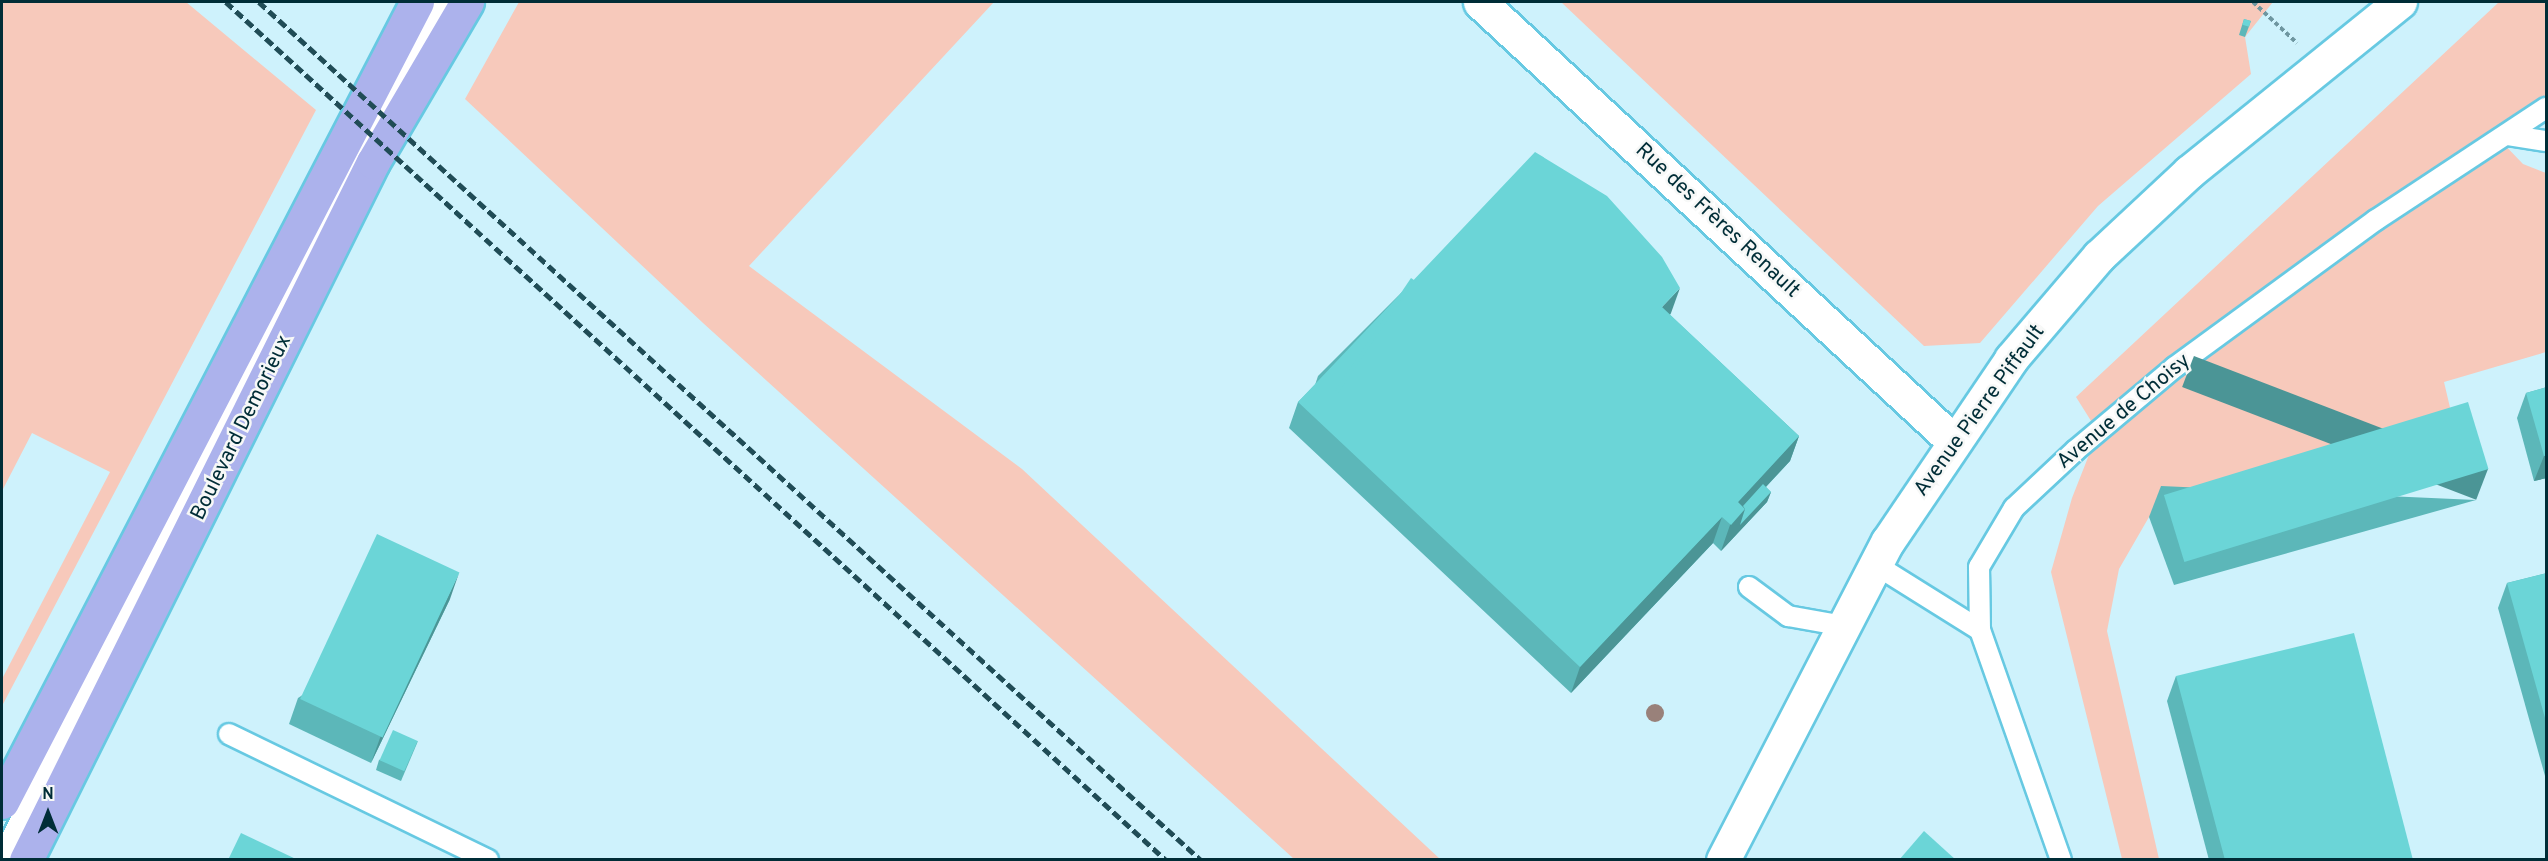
<!DOCTYPE html>
<html>
<head>
<meta charset="utf-8">
<style>
  body { margin:0 }
  #map { position:relative; width:2548px; height:861px; overflow:hidden; background:#cef2fc; font-family:Overpass,sans-serif }
  div>[style] { position:absolute }
  .green>* { inset:0; background:#f7c9bb }
  .path>* { height:4px; margin-top:-2px; transform-origin:0; background:repeating-linear-gradient(90deg,#6e96a0 0 4.5px,transparent 0 7.5px) }
  .roads { filter:drop-shadow(2px 0 #67c9e2) drop-shadow(-2px 0 #67c9e2) drop-shadow(0 2px #67c9e2) drop-shadow(0 -2px #67c9e2) }
  .service>* { height:20px; margin:-10px; padding:0 10px; transform-origin:10px; border-radius:10px; background:#fff }
  .minor>* { height:33px; margin:-16.5px; padding:0 16.5px; transform-origin:16.5px; border-radius:16.5px; background:#fff }
  .primary>* { height:33px; margin:-16.5px; padding:0 16.5px; transform-origin:16.5px; border-radius:16.5px; background:#acb2ec }
  .rail>* { height:4.5px; margin-top:-2.25px; transform-origin:0; background:repeating-linear-gradient(90deg,#204c56 0 9px,transparent 0 13.5px) }
  .trees>* { width:18px; height:18px; margin:-9px; border-radius:50%; background:#99817a }
  .wall>* { inset:0; background:#5cb7b9 }
  .shaded-wall>* { inset:0; background:#4b9596; transform-origin:0 0 }
  .building>* { inset:0; background:#6bd5d7; transform-origin:0 0 }
  span { translate:-50% -50%; white-space:nowrap; text-align:center; line-height:1.15; -webkit-text-stroke:5px #f7f8f7; paint-order:stroke }
  .street-label { font-size:21px; color:#002d37 }
  .frame { position:absolute; inset:0; border:3px solid #002d37; pointer-events:none }
  .north { position:absolute; left:18px; top:783px; width:60px; height:60px; -webkit-text-stroke:4px #f7f8f7; paint-order:stroke; rotate:0deg; font-size:16px; font-weight:700; line-height:24px; text-align:center; color:#002d37 }
  .north::after { content:''; display:block; margin:auto; width:21px; height:27px; background:#002d37; clip-path:polygon(50% 0,100% 100%,50% 72%,0 100%) }
</style>
</head>
<body>
<div id="map">
  <div class="green">
    <i style="clip-path:polygon(2px 2px,186px 2px,316px 110px,2px 706px,2px 679px,110px 472px,32px 433px,2px 491px)"></i>
    <i style="clip-path:polygon(519px 2px,994px 2px,749px 266px,1022px 469px,1440px 859px,1294px 859px,703px 323px,465px 99px)"></i>
    <i style="clip-path:polygon(1561px 2px,2273px 2px,2245px 37px,2251px 74px,2098px 206px,1980px 343px,1924px 346px)"></i>
    <i style="clip-path:polygon(2499px 2px,2546px 2px,2546px 98px,2496px 136px,2523px 164px,2546px 173px,2546px 352px,2444px 382px,2456px 433px,2149px 517px,2119px 569px,2107px 631px,2159px 859px,2122px 859px,2051px 572px,2072px 498px,2098px 432px,2076px 397px)"></i>
  </div>
  <div class="path">
    <i style="left:2253px;top:2px;width:60px;rotate:43deg"></i>
  </div>
  <div class="roads">
    <div class="service">
      <i style="left:2507px;top:135px;width:39px;rotate:9deg"></i>
      <i style="left:1876px;top:565px;width:123px;rotate:32deg"></i>
      <i style="left:1749px;top:587px;width:49px;rotate:36.6deg"></i>
      <i style="left:1788px;top:616px;width:57px;rotate:10.1deg"></i>
      <i style="left:229px;top:734px;width:288px;rotate:25.9deg"></i>
      <i style="left:2px;top:857px;width:823px;rotate:-63.22deg"></i>
      <i style="left:373px;top:122px;width:137px;rotate:-60.8deg"></i>
      <i style="left:2061px;top:860px;width:244px;rotate:-109.4deg"></i>
      <i style="left:1980px;top:630px;width:63px;rotate:-90.9deg"></i>
      <i style="left:1979px;top:567px;width:69px;rotate:-59.3deg"></i>
      <i style="left:2014px;top:508px;width:85px;rotate:-43.1deg"></i>
      <i style="left:2076px;top:450px;width:129px;rotate:-40deg"></i>
      <i style="left:2175px;top:367px;width:249px;rotate:-36.2deg"></i>
      <i style="left:2376px;top:220px;width:204px;rotate:-33.4deg"></i>
    </div>
    <div class="minor">
      <i style="left:1480px;top:2px;width:645px;rotate:42.86deg"></i>
      <i style="left:1723px;top:860px;width:359px;rotate:-62.7deg"></i>
      <i style="left:1888px;top:541px;width:220px;rotate:-55.9deg"></i>
      <i style="left:2011px;top:359px;width:135px;rotate:-49.5deg"></i>
      <i style="left:2099px;top:256px;width:123px;rotate:-43deg"></i>
      <i style="left:2189px;top:172px;width:271px;rotate:-38.9deg"></i>
    </div>
    <div class="primary">
      <i style="left:2px;top:802px;width:901px;rotate:-62.58deg"></i>
      <i style="left:26px;top:860px;width:779px;rotate:-63.57deg"></i>
      <i style="left:373px;top:162px;width:186px;rotate:-59.6deg"></i>
    </div>
  </div>
  <div class="rail">
    <i style="left:226px;top:2px;width:1273px;rotate:42.39deg"></i>
    <i style="left:259px;top:2px;width:1274px;rotate:42.33deg"></i>
  </div>
  <div class="trees">
    <i style="left:1655px;top:713px"></i>
  </div>
  <div class="wall">
    <i style="clip-path:polygon(2244px 19px,2251px 21px,2245px 37px,2239px 35px)"></i>
    <i style="clip-path:polygon(1414px 280px,1671px 313px,1670px 315px,1799px 436px,1790px 461px,1766px 487px,1771px 492px,1767px 502px,1721px 551px,1713px 543px,1571px 693px,1289px 428px,1298px 402px,1315px 385px,1318px 376px)"></i>
    <i style="clip-path:polygon(2547px 387px,2547px 478px,2534px 481px,2517px 418px,2526px 393px)"></i>
    <i style="clip-path:polygon(2161px 486px,2476px 500px,2174px 585px,2149px 517px)"></i>
    <i style="clip-path:polygon(2547px 573px,2547px 783px,2498px 608px,2507px 583px)"></i>
    <i style="clip-path:polygon(450px 599px,371px 763px,289px 724px,298px 698px)"></i>
    <i style="clip-path:polygon(2176px 676px,2413px 860px,2209px 860px,2167px 701px)"></i>
    <i style="clip-path:polygon(418px 741px,401px 781px,376px 770px,379px 760px)"></i>
  </div>
  <div class="shaded-wall">
    <i style="clip-path:polygon(1680px 288px,1671px 313px,1653px 333px,1662px 307px)"></i>
    <i style="clip-path:polygon(1799px 436px,1790px 461px,1745px 509px,1771px 492px,1767px 502px,1721px 551px,1738px 502px)"></i>
    <i style="clip-path:polygon(2547px 455px,2547px 478px,2534px 481px,2544px 456px)"></i>
    <i style="left:2488px;top:469px;width:33px;height:315px;rotate:111deg"></i>
    <i style="clip-path:polygon(1722px 517px,1713px 543px,1571px 693px,1580px 667px)"></i>
    <i style="clip-path:polygon(459px 573px,450px 599px,371px 763px,380px 738px)"></i>
  </div>
  <div class="building">
    <i style="left:2244px;top:19px;width:7px;height:6px;rotate:16deg"></i>
    <i style="clip-path:polygon(1535px 152px,1607px 196px,1662px 257px,1680px 288px,1662px 307px,1799px 436px,1738px 502px,1745px 509px,1731px 525px,1722px 517px,1580px 667px,1298px 402px)"></i>
    <i style="left:1411px;top:278px;width:4px;height:135px;rotate:34deg"></i>
    <i style="clip-path:polygon(2547px 387px,2547px 455px,2544px 456px,2526px 393px)"></i>
    <i style="left:2468px;top:402px;width:70px;height:318px;rotate:73deg"></i>
    <i style="clip-path:polygon(1763px 484px,1771px 492px,1740px 525px,1745px 509px,1743px 506px)"></i>
    <i style="left:377px;top:534px;width:91px;height:182px;rotate:25deg"></i>
    <i style="clip-path:polygon(2547px 573px,2547px 725px,2507px 583px)"></i>
    <i style="clip-path:polygon(2354px 633px,2413px 860px,2225px 860px,2176px 676px)"></i>
    <i style="left:393px;top:730px;width:27px;height:33px;rotate:24deg"></i>
    <i style="clip-path:polygon(1924px 831px,1956px 860px,1899px 860px)"></i>
    <i style="clip-path:polygon(241px 833px,298px 860px,228px 860px)"></i>
  </div>
  <div class="street-label">
    <span style="left:1717px;top:221px;rotate:43deg">Rue des Frères Renault</span>
    <span style="left:1980px;top:411px;rotate:-54deg">Avenue Pierre Piffault</span>
    <span style="left:2124px;top:412px;rotate:-40deg">Avenue de Choisy</span>
    <span style="left:242px;top:428px;rotate:-64deg">Boulevard Demorieux</span>
  </div>
  <div class="frame"></div>
  <div class="north">N</div>
</div>
</body>
</html>
